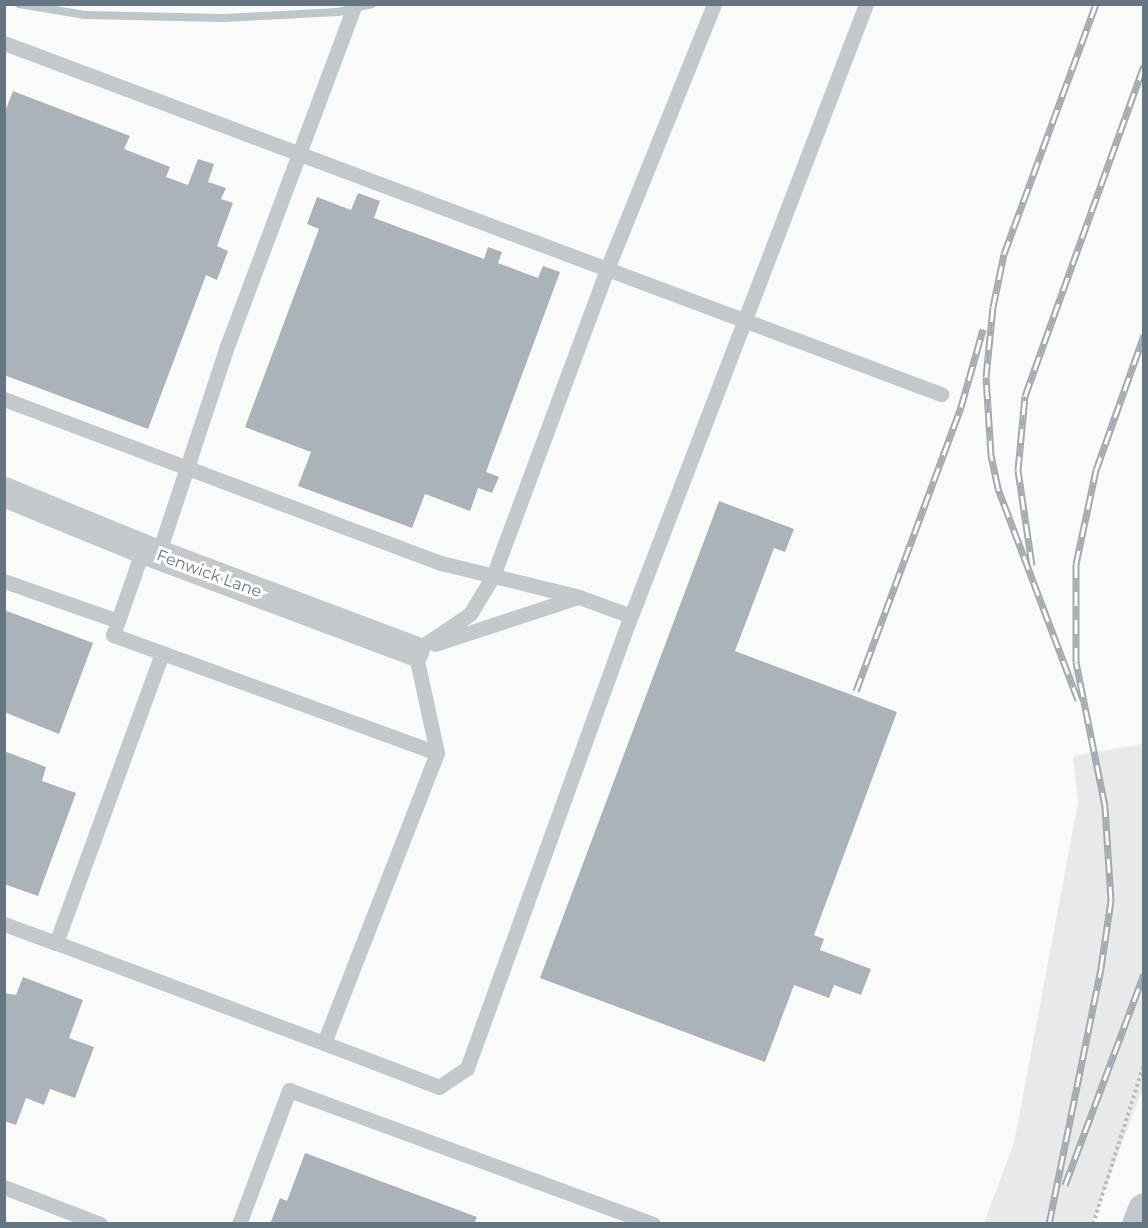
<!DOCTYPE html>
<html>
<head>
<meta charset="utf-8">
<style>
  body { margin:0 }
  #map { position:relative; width:1148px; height:1228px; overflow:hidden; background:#fafaf8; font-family:Montserrat,sans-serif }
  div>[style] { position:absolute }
  .built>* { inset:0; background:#e8e9e9 }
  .stream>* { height:8px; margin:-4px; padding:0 4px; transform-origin:4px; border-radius:4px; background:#bbc7cb }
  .building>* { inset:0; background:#aab3b9 }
  .path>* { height:4px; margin-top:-2px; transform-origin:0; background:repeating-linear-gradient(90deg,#bbbfc2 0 3px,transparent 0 6px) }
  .service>* { height:15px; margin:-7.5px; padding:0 7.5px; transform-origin:7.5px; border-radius:7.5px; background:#c3c8cc }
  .minor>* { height:30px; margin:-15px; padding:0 15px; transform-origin:15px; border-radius:15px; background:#c3c8cc }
  .tertiary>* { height:33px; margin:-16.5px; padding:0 16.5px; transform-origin:16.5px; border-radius:16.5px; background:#c3c8cc }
  .rail>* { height:7px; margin-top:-3.5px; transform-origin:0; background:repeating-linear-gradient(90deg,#fff 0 14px,#a2aab0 0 28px); box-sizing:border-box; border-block:2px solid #a2aab0 }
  span { translate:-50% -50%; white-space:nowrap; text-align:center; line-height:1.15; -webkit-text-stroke:6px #fff; paint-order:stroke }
  .street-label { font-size:16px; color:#657683 }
  .frame { position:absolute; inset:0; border:6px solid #657683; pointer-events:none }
</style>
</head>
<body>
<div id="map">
  <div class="built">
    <i style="clip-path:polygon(1143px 744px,1143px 1088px,1092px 1223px,984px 1223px,1014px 1143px,1078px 803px,1073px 756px)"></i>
  </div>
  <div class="stream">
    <i style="left:19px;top:4px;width:67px;rotate:9.5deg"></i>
    <i style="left:85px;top:15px;width:139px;rotate:1.2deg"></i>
    <i style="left:224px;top:18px;width:114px;rotate:-3deg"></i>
    <i style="left:338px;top:12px;width:35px;rotate:-13deg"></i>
  </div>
  <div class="building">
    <i style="clip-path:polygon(13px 91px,130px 136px,124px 149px,170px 167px,166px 177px,188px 185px,198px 159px,214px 164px,208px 182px,226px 188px,221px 199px,233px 203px,217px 246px,228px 251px,217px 280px,206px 275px,148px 429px,4px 375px,4px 114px)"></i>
    <i style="clip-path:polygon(358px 193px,380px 201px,374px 218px,484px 259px,488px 247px,502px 252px,498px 263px,538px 278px,543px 266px,560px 272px,486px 472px,499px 477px,492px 493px,478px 488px,470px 511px,425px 494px,412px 528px,298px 486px,311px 452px,245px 427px,319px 229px,307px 224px,317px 197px,351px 210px)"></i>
    <i style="clip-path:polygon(719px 501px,794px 529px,785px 552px,774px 548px,735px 651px,897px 712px,814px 935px,824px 939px,820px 950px,871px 969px,861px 995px,834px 985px,829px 998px,794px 985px,765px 1062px,540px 978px)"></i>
    <i style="clip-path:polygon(4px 610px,93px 643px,59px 734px,4px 712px)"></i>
    <i style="clip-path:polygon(4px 751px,46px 767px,42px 781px,76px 793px,38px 896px,4px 884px)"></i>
    <i style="clip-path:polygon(23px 977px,83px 1000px,69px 1038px,94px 1047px,75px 1098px,50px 1089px,44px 1105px,26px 1098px,16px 1125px,4px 1121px,4px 993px,16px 995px)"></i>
    <i style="clip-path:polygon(305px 1153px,477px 1217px,474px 1224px,270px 1224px,280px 1198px,287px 1201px)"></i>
  </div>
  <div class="path">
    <i style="left:1093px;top:1224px;width:168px;rotate:-72.3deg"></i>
  </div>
  <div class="service">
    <i style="left:4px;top:43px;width:1001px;rotate:20.54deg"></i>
    <i style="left:4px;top:399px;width:467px;rotate:20.6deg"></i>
    <i style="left:441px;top:563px;width:142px;rotate:13.8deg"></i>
    <i style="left:579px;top:597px;width:55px;rotate:20.1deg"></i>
    <i style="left:631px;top:616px;width:656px;rotate:-68.99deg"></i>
    <i style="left:143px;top:549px;width:91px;rotate:109.2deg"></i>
    <i style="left:113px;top:635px;width:345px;rotate:20deg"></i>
    <i style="left:437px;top:753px;width:311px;rotate:111.3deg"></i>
    <i style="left:324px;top:1043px;width:286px;rotate:-159.5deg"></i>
    <i style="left:56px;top:943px;width:309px;rotate:-69.9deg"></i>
    <i style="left:158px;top:555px;width:217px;rotate:-71.7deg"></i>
    <i style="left:226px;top:349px;width:368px;rotate:-69.5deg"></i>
    <i style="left:4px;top:581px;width:121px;rotate:19.3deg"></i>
    <i style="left:435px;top:644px;width:151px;rotate:-18.2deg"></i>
    <i style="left:415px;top:651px;width:66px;rotate:-33.9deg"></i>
    <i style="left:470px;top:614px;width:44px;rotate:-58.8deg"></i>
    <i style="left:493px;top:576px;width:327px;rotate:-69.6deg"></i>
    <i style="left:607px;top:269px;width:286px;rotate:-68deg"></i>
    <i style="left:415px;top:651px;width:104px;rotate:77.8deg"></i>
    <i style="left:4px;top:924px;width:55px;rotate:20.1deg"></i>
    <i style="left:324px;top:1043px;width:123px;rotate:20.9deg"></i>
    <i style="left:439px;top:1087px;width:34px;rotate:-34deg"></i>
    <i style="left:467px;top:1068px;width:481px;rotate:-70.1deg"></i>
    <i style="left:4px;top:1187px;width:103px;rotate:21.1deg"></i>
    <i style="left:239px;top:1224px;width:143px;rotate:-69.5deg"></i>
    <i style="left:289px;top:1090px;width:388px;rotate:20.2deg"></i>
  </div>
  <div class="minor">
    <i style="left:4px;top:492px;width:150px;rotate:22.3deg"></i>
    <i style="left:143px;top:549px;width:290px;rotate:20.6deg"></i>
  </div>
  <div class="tertiary">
    <i style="left:1138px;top:1224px;width:16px;rotate:-68deg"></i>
  </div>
  <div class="rail">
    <i style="left:1032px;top:565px;width:96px;rotate:-98.4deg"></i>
    <i style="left:1018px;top:470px;width:74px;rotate:-84.6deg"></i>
    <i style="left:1025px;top:396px;width:351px;rotate:-70.2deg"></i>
    <i style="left:856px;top:691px;width:303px;rotate:-69.7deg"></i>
    <i style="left:961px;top:407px;width:81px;rotate:-74.2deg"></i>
    <i style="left:1078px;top:700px;width:227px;rotate:-110.7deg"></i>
    <i style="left:998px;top:488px;width:35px;rotate:-102deg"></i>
    <i style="left:991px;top:454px;width:77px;rotate:-93.7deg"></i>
    <i style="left:986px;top:377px;width:70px;rotate:-84.3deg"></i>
    <i style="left:993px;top:307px;width:54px;rotate:-78.3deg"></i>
    <i style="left:1004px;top:254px;width:266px;rotate:-69.8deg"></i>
    <i style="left:1065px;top:1185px;width:225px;rotate:-69.5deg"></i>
    <i style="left:1049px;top:1224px;width:261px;rotate:-78.5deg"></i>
    <i style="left:1101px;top:968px;width:69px;rotate:-81.6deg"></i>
    <i style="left:1111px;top:900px;width:94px;rotate:-93.7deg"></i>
    <i style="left:1105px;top:806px;width:147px;rotate:-101.4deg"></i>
    <i style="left:1076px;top:662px;width:98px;rotate:-90deg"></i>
    <i style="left:1076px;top:564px;width:96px;rotate:-78deg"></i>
    <i style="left:1096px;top:470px;width:143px;rotate:-70.4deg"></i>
  </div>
  <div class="street-label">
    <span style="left:209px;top:574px;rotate:20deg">Fenwick Lane</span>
  </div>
  <div class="frame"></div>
</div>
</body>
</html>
